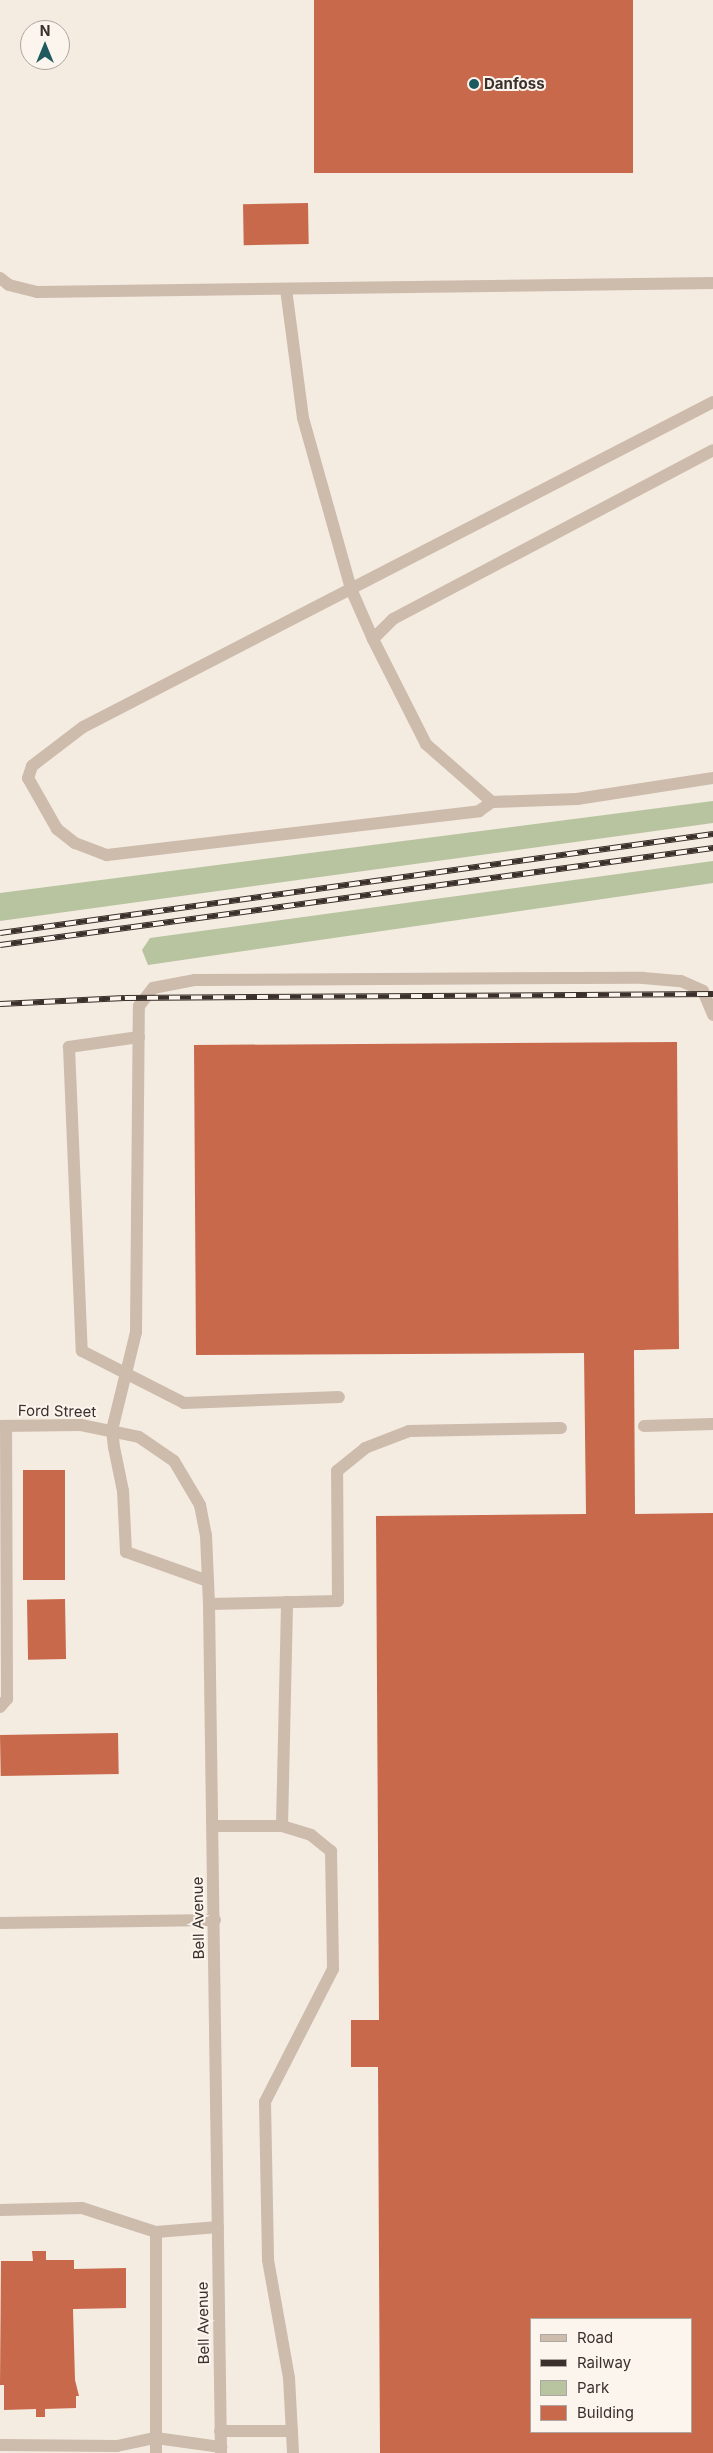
<!DOCTYPE html>
<html>
<head>
<meta charset="utf-8">
<style>
  body { margin:0 }
  #map { position:relative; width:713px; height:2453px; overflow:hidden; background:#f4ebe1; font-family:Inter,sans-serif }
  div>[style] { position:absolute }
  .green>* { inset:0; background:#b8c4a0 }
  .building>* { inset:0; background:#c8694b; transform-origin:0 0 }
  .minor>* { height:12px; margin:-6px; padding:0 6px; transform-origin:6px; border-radius:6px; background:#cdbbac }
  .rail>* { height:5.5px; margin-top:-2.75px; transform-origin:0; background:repeating-linear-gradient(90deg,#fbf5ee 0 11px,#3b302b 0 22px); box-sizing:border-box; border-block:1px solid #3b302b }
  .dots>* { width:14px; height:14px; translate:-50% -50%; box-sizing:border-box; border:2px solid #fbf5ee; border-radius:50% }
  span { translate:-50% -50%; white-space:nowrap; text-align:center; line-height:1.15; -webkit-text-stroke:4px #fbf5ee; paint-order:stroke }
  .poi-label { font-size:15px; color:#3b302b; font-weight:700 }
  .left { translate:0 -50%; text-align:left }
  .street-label { font-size:15px; color:#3b302b }
  .legend { position:absolute; left:530px; top:2318px; width:162px; height:115px; box-sizing:border-box; background:#fbf5ee; border:1px solid #aea6a0; margin:0; padding:6px 9px; list-style:none; font-size:15px; color:#3b302b }
  .legend li { display:flex; align-items:center; gap:10px; height:25px }
  .legend b { width:25px; border:1px solid #aea6a0 }
  .north { position:absolute; left:20px; top:20px; width:50px; height:50px; box-sizing:border-box; background:#fbf5ee; border:1px solid #aea6a0; border-radius:50%; rotate:0deg; font-size:14px; font-weight:700; line-height:20px; text-align:center; color:#3b302b }
  .north::after { content:''; display:block; margin:auto; width:18px; height:22px; background:#1f5a5e; clip-path:polygon(50% 0,100% 100%,50% 72%,0 100%) }
</style>
</head>
<body>
<div id="map">
  <div class="green">
    <i style="clip-path:polygon(713px 801px,713px 823px,0 921px,0 893px)"></i>
    <i style="clip-path:polygon(713px 861px,713px 883px,148px 965px,142px 950px,150px 938px)"></i>
  </div>
  <div class="building">
    <i style="left:314px;top:0;width:319px;height:173px"></i>
    <i style="left:308px;top:203px;width:41px;height:65px;rotate:89deg"></i>
    <i style="clip-path:polygon(evenodd,677px 1042px,679px 1349px,634px 1350px,635px 1514px,713px 1513px,713px 2453px,380px 2453px,378px 2067px,351px 2067px,351px 2020px,379px 2020px,376px 1516px,586px 1514px,584px 1353px,196px 1355px,194px 1045px,677px 1042px,532px 2319px,692px 2319px,692px 2432px,532px 2432px,532px 2319px)"></i>
    <i style="left:23px;top:1470px;width:42px;height:110px"></i>
    <i style="left:65px;top:1599px;width:60px;height:38px;rotate:89deg"></i>
    <i style="left:118px;top:1733px;width:41px;height:118px;rotate:89deg"></i>
    <i style="clip-path:polygon(32px 2251px,46px 2251px,46px 2260px,74px 2260px,74px 2269px,126px 2268px,126px 2308px,73px 2309px,75px 2380px,79px 2396px,76px 2396px,76px 2408px,45px 2409px,45px 2417px,36px 2417px,36px 2409px,4px 2410px,4px 2385px,0 2385px,1px 2261px,33px 2261px)"></i>
  </div>
  <div class="minor">
    <i style="left:0;top:278px;width:11px;rotate:38deg"></i>
    <i style="left:9px;top:285px;width:29px;rotate:14deg"></i>
    <i style="left:37px;top:292px;width:676px;rotate:-0.76deg"></i>
    <i style="left:286px;top:289px;width:130px;rotate:82.5deg"></i>
    <i style="left:303px;top:418px;width:178px;rotate:74.3deg"></i>
    <i style="left:351px;top:589px;width:55px;rotate:66.3deg"></i>
    <i style="left:713px;top:402px;width:709px;rotate:152.71deg"></i>
    <i style="left:83px;top:727px;width:64px;rotate:142.6deg"></i>
    <i style="left:32px;top:766px;width:13px;rotate:108deg"></i>
    <i style="left:28px;top:778px;width:59px;rotate:60.4deg"></i>
    <i style="left:57px;top:829px;width:23px;rotate:38deg"></i>
    <i style="left:75px;top:843px;width:34px;rotate:21deg"></i>
    <i style="left:107px;top:855px;width:375px;rotate:-6.7deg"></i>
    <i style="left:479px;top:811px;width:16px;rotate:-35deg"></i>
    <i style="left:492px;top:802px;width:85px;rotate:-2deg"></i>
    <i style="left:577px;top:799px;width:138px;rotate:-8.8deg"></i>
    <i style="left:492px;top:802px;width:88px;rotate:-138.7deg"></i>
    <i style="left:426px;top:744px;width:118px;rotate:-116.8deg"></i>
    <i style="left:373px;top:639px;width:28px;rotate:-45deg"></i>
    <i style="left:393px;top:619px;width:362px;rotate:-27.8deg"></i>
    <i style="left:139px;top:1037px;width:71px;rotate:171.9deg"></i>
    <i style="left:69px;top:1047px;width:304px;rotate:87.6deg"></i>
    <i style="left:82px;top:1351px;width:114px;rotate:27deg"></i>
    <i style="left:184px;top:1403px;width:155px;rotate:-2.2deg"></i>
    <i style="left:0;top:1426px;width:81px;rotate:-0.7deg"></i>
    <i style="left:81px;top:1425px;width:59px;rotate:11.7deg"></i>
    <i style="left:139px;top:1437px;width:42px;rotate:34.4deg"></i>
    <i style="left:174px;top:1461px;width:51px;rotate:59.4deg"></i>
    <i style="left:200px;top:1505px;width:31px;rotate:79deg"></i>
    <i style="left:206px;top:1535px;width:69px;rotate:87.5deg"></i>
    <i style="left:209px;top:1604px;width:849px;rotate:89.19deg"></i>
    <i style="left:644px;top:1426px;width:69px;rotate:-1.7deg"></i>
    <i style="left:208px;top:1581px;width:87px;rotate:-160.5deg"></i>
    <i style="left:126px;top:1552px;width:61px;rotate:-92.8deg"></i>
    <i style="left:123px;top:1491px;width:45px;rotate:-101.6deg"></i>
    <i style="left:114px;top:1447px;width:17px;rotate:-97deg"></i>
    <i style="left:112px;top:1430px;width:101px;rotate:-76.2deg"></i>
    <i style="left:136px;top:1332px;width:326px;rotate:-89.5deg"></i>
    <i style="left:139px;top:1006px;width:23px;rotate:-52deg"></i>
    <i style="left:153px;top:988px;width:43px;rotate:-10.8deg"></i>
    <i style="left:195px;top:980px;width:448px;rotate:-0.3deg"></i>
    <i style="left:643px;top:978px;width:38px;rotate:5deg"></i>
    <i style="left:681px;top:981px;width:24px;rotate:24deg"></i>
    <i style="left:703px;top:991px;width:26px;rotate:67deg"></i>
    <i style="left:209px;top:1604px;width:129px;rotate:-1.3deg"></i>
    <i style="left:338px;top:1601px;width:130px;rotate:-90.4deg"></i>
    <i style="left:337px;top:1471px;width:36px;rotate:-39deg"></i>
    <i style="left:365px;top:1448px;width:47px;rotate:-21.1deg"></i>
    <i style="left:409px;top:1431px;width:152px;rotate:-1.1deg"></i>
    <i style="left:0;top:1707px;width:11px;rotate:-49deg"></i>
    <i style="left:7px;top:1699px;width:273px;rotate:-90.2deg"></i>
    <i style="left:214px;top:1826px;width:68px"></i>
    <i style="left:282px;top:1826px;width:30px;rotate:17deg"></i>
    <i style="left:311px;top:1835px;width:26px;rotate:39deg"></i>
    <i style="left:331px;top:1851px;width:118px;rotate:89deg"></i>
    <i style="left:333px;top:1969px;width:149px;rotate:117.1deg"></i>
    <i style="left:265px;top:2102px;width:158px;rotate:88.9deg"></i>
    <i style="left:268px;top:2260px;width:120px;rotate:79.9deg"></i>
    <i style="left:289px;top:2378px;width:75px;rotate:86.9deg"></i>
    <i style="left:282px;top:1826px;width:224px;rotate:-88.7deg"></i>
    <i style="left:0;top:1923px;width:215px;rotate:-0.8deg"></i>
    <i style="left:0;top:2210px;width:82px;rotate:-1.4deg"></i>
    <i style="left:82px;top:2208px;width:78px;rotate:18deg"></i>
    <i style="left:218px;top:2227px;width:62px;rotate:175.4deg"></i>
    <i style="left:156px;top:2232px;width:206px;rotate:90deg"></i>
    <i style="left:156px;top:2438px;width:66px;rotate:7.9deg"></i>
    <i style="left:220px;top:2431px;width:72px"></i>
    <i style="left:0;top:2445px;width:117px;rotate:0.5deg"></i>
    <i style="left:117px;top:2446px;width:40px;rotate:-12deg"></i>
    <i style="left:156px;top:2438px;width:15px;rotate:90deg"></i>
  </div>
  <div class="rail">
    <i style="left:0;top:933px;width:720px;rotate:-7.9deg"></i>
    <i style="left:0;top:945px;width:720px;rotate:-7.75deg"></i>
    <i style="left:0;top:1004px;width:125px;rotate:-2.7deg"></i>
    <i style="left:125px;top:998px;width:588px;rotate:-0.39deg"></i>
  </div>
  <div class="dots">
    <i style="left:474px;top:84px;background:#1f5a5e"></i>
  </div>
  <div class="poi-label">
    <span class="left" style="left:484px;top:84px">Danfoss</span>
  </div>
  <div class="street-label">
    <span style="left:57px;top:1411px;rotate:1deg">Ford Street</span>
    <span style="left:198px;top:1918px;rotate:-91deg">Bell Avenue</span>
    <span style="left:203px;top:2323px;rotate:-91deg">Bell Avenue</span>
  </div>
  <ul class="legend">
  <li><b style="height:6px;background:#cdbbac"></b>Road</li>
  <li><b style="height:6px;background:#3b302b"></b>Railway</li>
  <li><b style="height:14px;background:#b8c4a0"></b>Park</li>
  <li><b style="height:14px;background:#c8694b"></b>Building</li>
  </ul>
  <div class="north">N</div>
</div>
</body>
</html>
